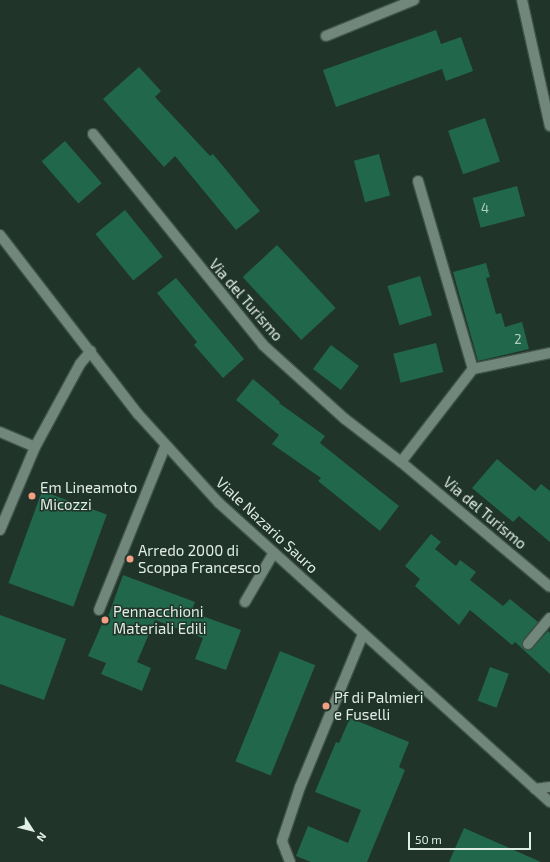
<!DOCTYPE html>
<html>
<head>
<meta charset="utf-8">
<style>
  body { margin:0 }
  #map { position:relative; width:550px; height:862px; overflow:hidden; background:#20342a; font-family:"Exo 2",sans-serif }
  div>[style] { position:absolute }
  .building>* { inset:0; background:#21674b; transform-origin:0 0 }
  .roads { filter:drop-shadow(1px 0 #40524a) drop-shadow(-1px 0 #40524a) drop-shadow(0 1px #40524a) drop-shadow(0 -1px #40524a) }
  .service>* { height:10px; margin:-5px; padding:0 5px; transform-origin:5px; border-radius:5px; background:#71877c }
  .minor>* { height:10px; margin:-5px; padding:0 5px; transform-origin:5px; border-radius:5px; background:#71877c }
  .tertiary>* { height:10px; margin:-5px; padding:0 5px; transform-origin:5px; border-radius:5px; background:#71877c }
  .secondary>* { height:10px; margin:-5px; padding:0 5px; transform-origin:5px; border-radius:5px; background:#71877c }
  .dots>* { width:11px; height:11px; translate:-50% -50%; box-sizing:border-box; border:2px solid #20342a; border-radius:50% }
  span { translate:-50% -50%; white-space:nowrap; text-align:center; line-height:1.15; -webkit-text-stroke:3px #20342a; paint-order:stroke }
  .number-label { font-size:13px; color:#b1ccc0 }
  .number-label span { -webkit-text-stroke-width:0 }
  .street-label { font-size:15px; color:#e1ede7 }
  .poi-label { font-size:15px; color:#e1ede7 }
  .left { translate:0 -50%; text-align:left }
  .north { position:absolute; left:12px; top:810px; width:40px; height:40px; -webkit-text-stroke:3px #20342a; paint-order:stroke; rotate:126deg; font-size:11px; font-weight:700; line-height:16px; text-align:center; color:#e1ede7 }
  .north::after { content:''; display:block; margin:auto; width:14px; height:18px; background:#e1ede7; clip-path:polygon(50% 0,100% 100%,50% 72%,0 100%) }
  .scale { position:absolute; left:408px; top:832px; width:123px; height:18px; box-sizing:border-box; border:2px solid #e1ede7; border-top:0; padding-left:5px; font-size:12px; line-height:14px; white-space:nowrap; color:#e1ede7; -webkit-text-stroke:3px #20342a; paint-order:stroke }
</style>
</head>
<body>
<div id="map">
  <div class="building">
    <i style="clip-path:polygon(436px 30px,441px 44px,461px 37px,473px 71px,446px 81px,442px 69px,336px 107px,323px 70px)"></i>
    <i style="clip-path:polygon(139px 67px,161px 91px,155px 97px,210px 156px,213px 154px,260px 211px,236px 230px,175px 156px,164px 167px,103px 99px)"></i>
    <i style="left:485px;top:118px;width:46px;height:39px;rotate:71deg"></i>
    <i style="left:65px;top:141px;width:56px;height:31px;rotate:49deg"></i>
    <i style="left:379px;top:154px;width:43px;height:26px;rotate:75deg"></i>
    <i style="left:517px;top:186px;width:31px;height:46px;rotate:75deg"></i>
    <i style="left:125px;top:210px;width:60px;height:38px;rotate:51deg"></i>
    <i style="left:277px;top:245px;width:86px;height:47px;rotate:47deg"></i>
    <i style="clip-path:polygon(486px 263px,490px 277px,486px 278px,496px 314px,501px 313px,505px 327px,522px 322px,529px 349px,478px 361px,453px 272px)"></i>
    <i style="left:420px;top:276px;width:41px;height:34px;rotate:73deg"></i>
    <i style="clip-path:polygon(176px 278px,244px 359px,223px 378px,194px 345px,197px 342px,157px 293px)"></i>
    <i style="left:436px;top:343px;width:30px;height:44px;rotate:76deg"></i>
    <i style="left:331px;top:345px;width:35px;height:30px;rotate:37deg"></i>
    <i style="clip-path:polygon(253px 379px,280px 402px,279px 403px,325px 436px,320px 443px,399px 506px,380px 531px,318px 481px,321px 478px,272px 444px,279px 435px,236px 400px)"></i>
    <i style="clip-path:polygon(497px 459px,535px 491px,541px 484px,550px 491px,550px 542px,519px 516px,513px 522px,472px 488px)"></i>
    <i style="left:42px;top:491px;width:69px;height:98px;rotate:20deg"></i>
    <i style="clip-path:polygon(431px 534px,441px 542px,435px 549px,456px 566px,460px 560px,476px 572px,470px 580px,503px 606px,510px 599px,538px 622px,523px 640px,524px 649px,531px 650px,548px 631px,550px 633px,550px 674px,515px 642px,512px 645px,470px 610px,459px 625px,415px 586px,420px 579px,405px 566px)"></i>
    <i style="clip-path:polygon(123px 575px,195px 602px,191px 612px,241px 630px,226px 670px,195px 659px,203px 638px,155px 620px,137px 662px,151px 668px,142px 691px,101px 674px,106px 663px,88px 656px,102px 624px,105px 625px)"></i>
    <i style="clip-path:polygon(0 615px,66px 639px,44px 700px,0 684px)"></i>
    <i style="left:280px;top:651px;width:38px;height:119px;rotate:22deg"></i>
    <i style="left:490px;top:667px;width:20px;height:36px;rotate:20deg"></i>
    <i style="clip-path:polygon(350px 718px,409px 742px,399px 767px,405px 770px,367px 862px,311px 862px,296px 856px,308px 826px,348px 843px,361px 810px,315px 792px,336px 742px,339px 743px)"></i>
    <i style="clip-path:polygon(464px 828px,541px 862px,449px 862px)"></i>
  </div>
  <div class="roads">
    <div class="service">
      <i style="left:0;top:432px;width:38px;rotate:23deg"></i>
      <i style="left:245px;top:602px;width:56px;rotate:-59.7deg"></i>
      <i style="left:528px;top:644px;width:34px;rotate:-50deg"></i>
      <i style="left:290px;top:862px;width:22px;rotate:-111deg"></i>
      <i style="left:282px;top:841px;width:57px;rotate:-71.6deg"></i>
    </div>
    <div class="minor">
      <i style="left:326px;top:36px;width:95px;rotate:-22.2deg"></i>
      <i style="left:93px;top:134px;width:271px;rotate:51.1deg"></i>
      <i style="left:263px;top:345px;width:110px;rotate:42.1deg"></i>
      <i style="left:345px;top:419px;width:71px;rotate:37.5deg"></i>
      <i style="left:401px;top:462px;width:194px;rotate:40deg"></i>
      <i style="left:418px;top:181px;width:196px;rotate:73.7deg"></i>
      <i style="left:401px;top:462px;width:118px;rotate:-52.3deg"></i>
      <i style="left:473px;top:369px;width:79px;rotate:-11.7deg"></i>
      <i style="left:0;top:530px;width:90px;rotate:-67.1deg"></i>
      <i style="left:35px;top:447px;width:94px;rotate:-61.5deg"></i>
      <i style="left:80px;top:364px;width:17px;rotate:-50deg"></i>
      <i style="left:99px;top:610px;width:176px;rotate:-68deg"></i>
      <i style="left:300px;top:787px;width:165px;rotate:-67.6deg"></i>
    </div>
    <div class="tertiary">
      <i style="left:522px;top:0;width:129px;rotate:77.5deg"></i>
      <i style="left:535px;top:789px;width:15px;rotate:-8deg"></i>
    </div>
    <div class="secondary">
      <i style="left:0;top:235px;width:226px;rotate:52.4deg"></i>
      <i style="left:138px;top:414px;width:120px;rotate:47.7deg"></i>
      <i style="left:219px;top:503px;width:446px;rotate:42.1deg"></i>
    </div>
  </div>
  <div class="dots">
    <i style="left:32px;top:496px;background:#f39f83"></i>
    <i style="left:130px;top:559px;background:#f39f83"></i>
    <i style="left:105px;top:620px;background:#f39f83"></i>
    <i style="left:326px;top:706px;background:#f39f83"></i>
  </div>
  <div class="number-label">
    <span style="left:485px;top:208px">4</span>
    <span style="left:518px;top:339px">2</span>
  </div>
  <div class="street-label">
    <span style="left:246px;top:300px;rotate:49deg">Via del Turismo</span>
    <span style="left:485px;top:513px;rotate:40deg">Via del Turismo</span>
    <span style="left:267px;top:525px;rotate:43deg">Viale Nazario Sauro</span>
  </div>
  <div class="poi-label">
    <span class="left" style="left:40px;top:496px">Em Lineamoto<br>Micozzi</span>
    <span class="left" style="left:138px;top:559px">Arredo 2000 di<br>Scoppa Francesco</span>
    <span class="left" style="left:113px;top:620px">Pennacchioni<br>Materiali Edili</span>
    <span class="left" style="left:334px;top:706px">Pf di Palmieri<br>e Fuselli</span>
  </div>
  <div class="north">N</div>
  <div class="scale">50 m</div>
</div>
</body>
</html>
